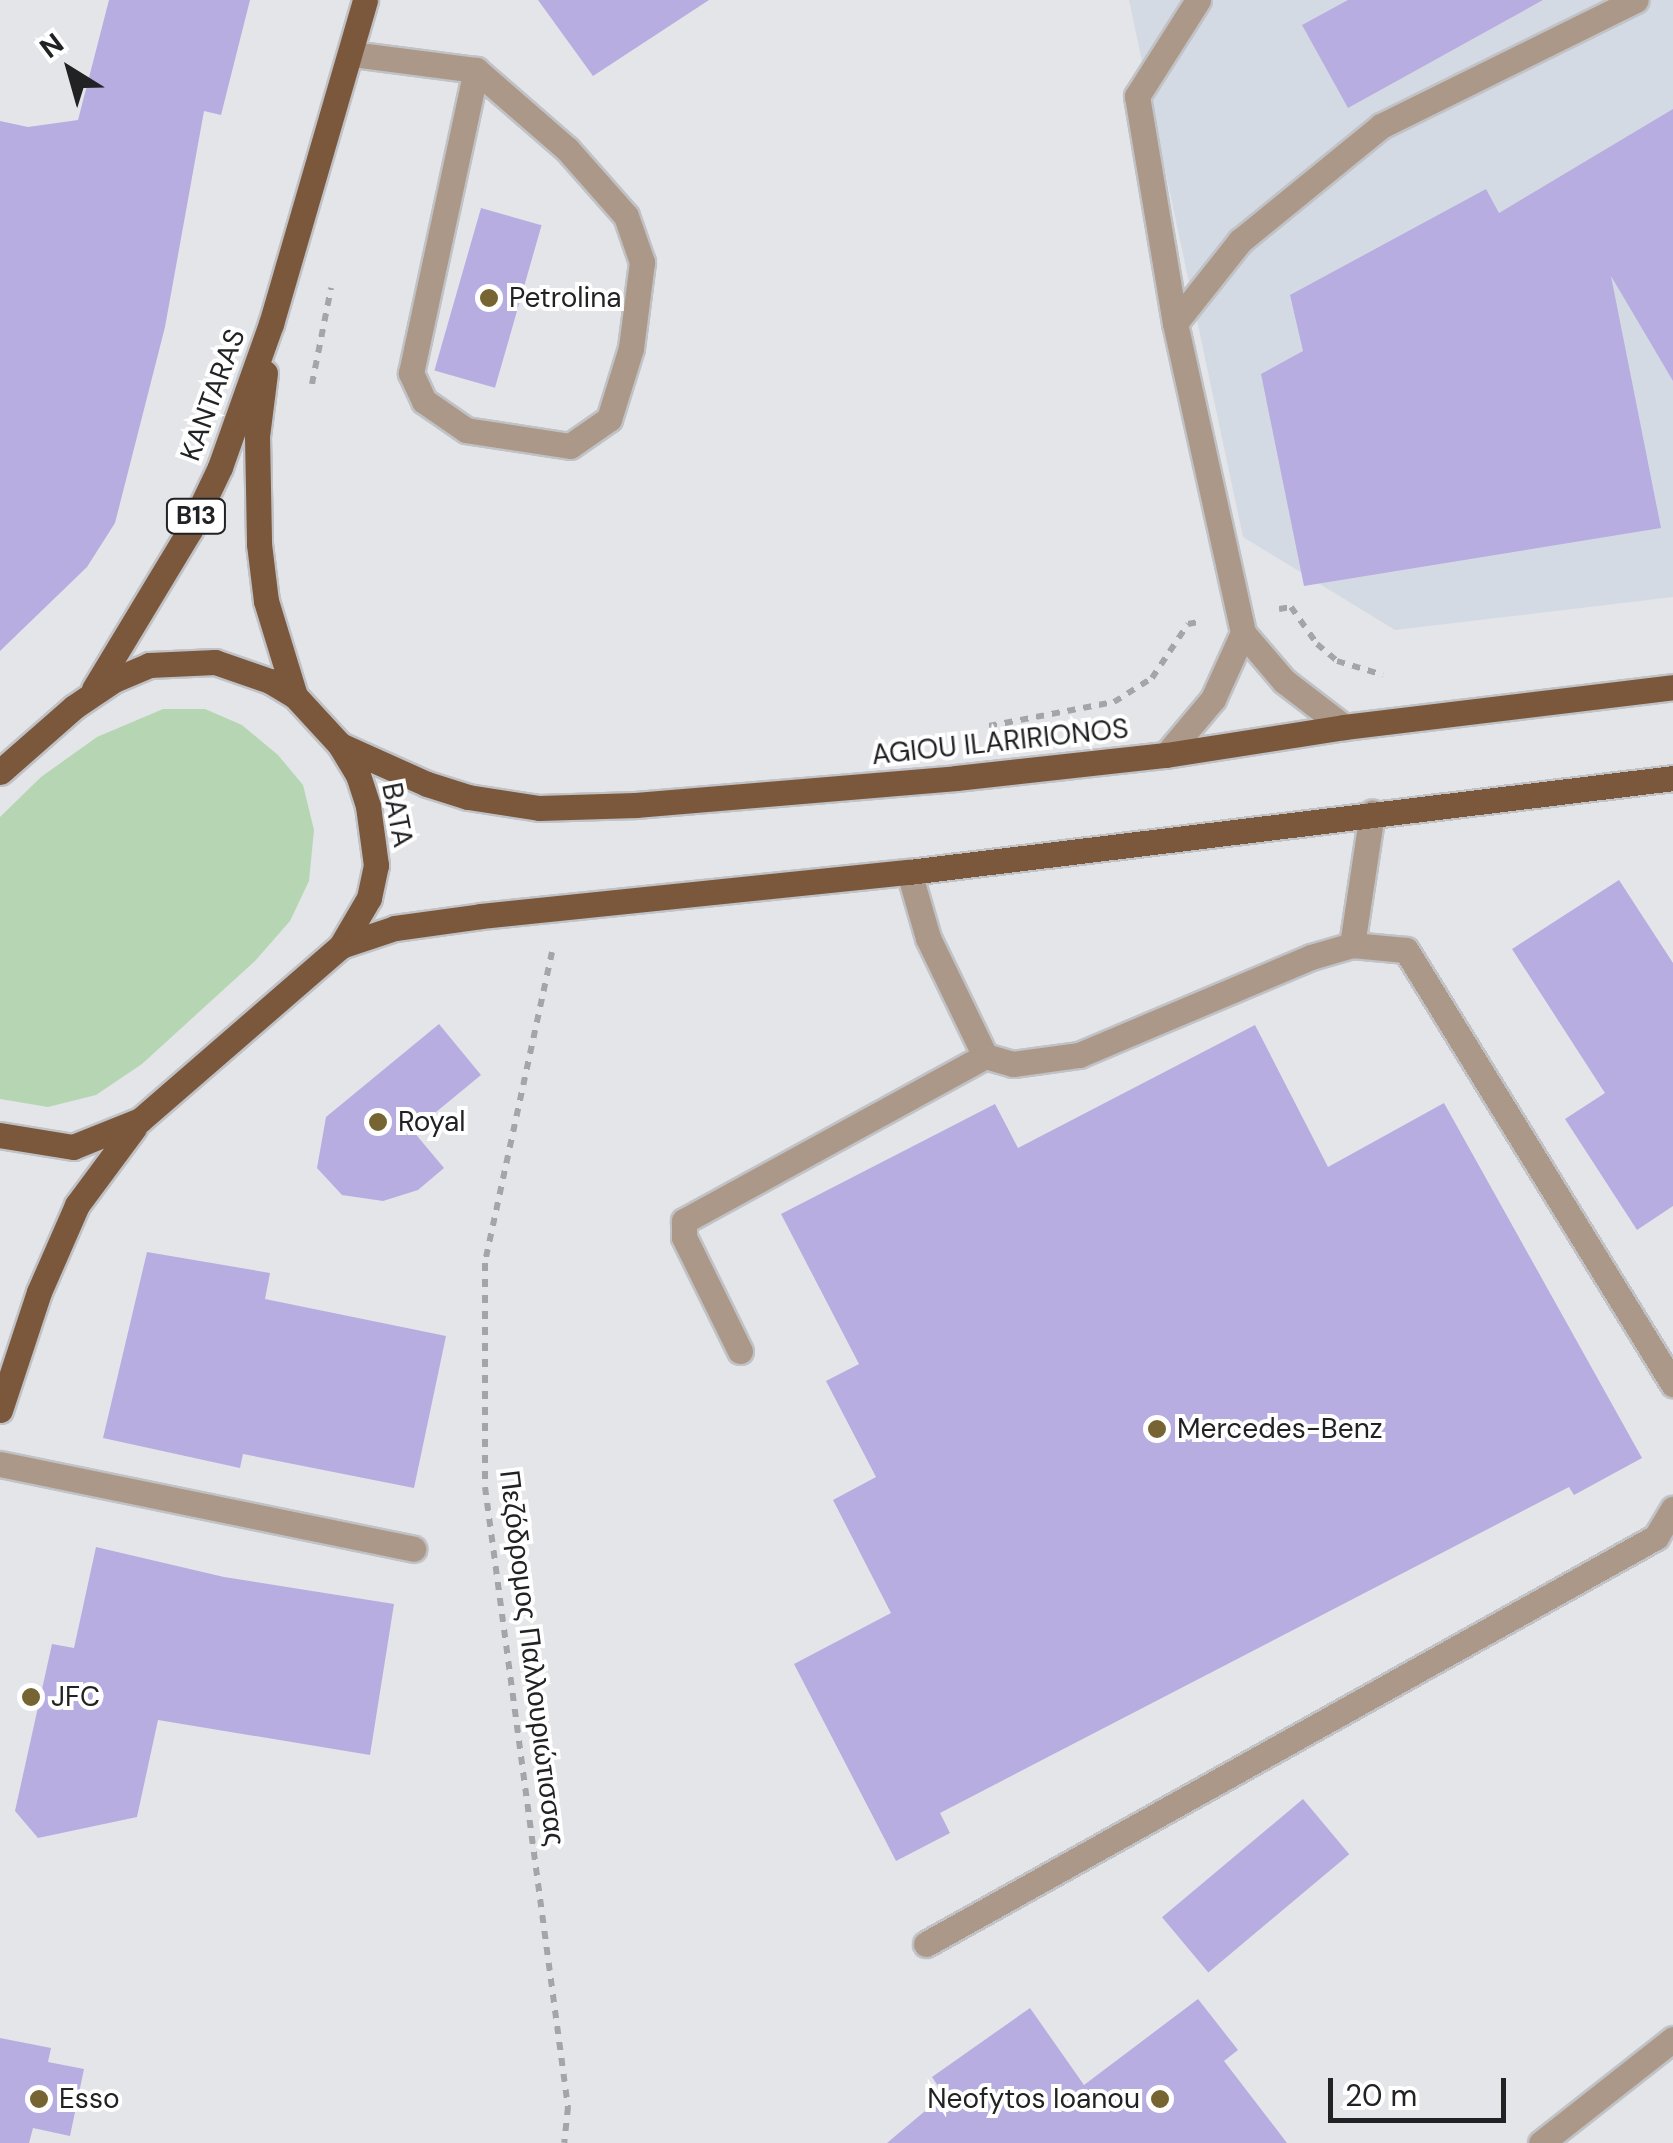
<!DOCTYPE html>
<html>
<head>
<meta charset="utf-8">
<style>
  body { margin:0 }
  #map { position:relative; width:1673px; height:2143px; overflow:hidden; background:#e3e5e9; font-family:"DM Sans",sans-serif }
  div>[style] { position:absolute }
  .built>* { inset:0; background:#d4dae4 }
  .green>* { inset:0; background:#b6d6b3 }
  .building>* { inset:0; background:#b8ade1; transform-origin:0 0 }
  .path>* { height:6px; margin-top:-3px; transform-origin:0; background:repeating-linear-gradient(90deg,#a3a5a8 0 8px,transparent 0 16px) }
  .roads { filter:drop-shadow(2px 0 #c0c2c6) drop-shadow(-2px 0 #c0c2c6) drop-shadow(0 2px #c0c2c6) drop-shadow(0 -2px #c0c2c6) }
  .minor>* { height:25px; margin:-12.5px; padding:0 12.5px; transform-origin:12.5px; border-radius:12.5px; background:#ac9888 }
  .major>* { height:25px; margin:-12.5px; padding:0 12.5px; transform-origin:12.5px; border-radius:12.5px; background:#7b573c }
  .dots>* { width:28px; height:28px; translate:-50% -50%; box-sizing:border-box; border:5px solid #fff; border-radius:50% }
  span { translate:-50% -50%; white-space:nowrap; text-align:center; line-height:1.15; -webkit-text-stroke:8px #fff; paint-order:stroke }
  .shield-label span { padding:2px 8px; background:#fff; border:2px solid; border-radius:8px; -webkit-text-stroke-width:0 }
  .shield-label { font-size:25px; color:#222224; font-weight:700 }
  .poi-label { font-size:28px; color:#222224 }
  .left { translate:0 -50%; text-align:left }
  .right { translate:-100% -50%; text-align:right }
  .street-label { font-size:28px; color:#222224 }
  .north { position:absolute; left:20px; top:20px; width:100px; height:100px; -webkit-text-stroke:8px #fff; paint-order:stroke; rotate:323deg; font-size:28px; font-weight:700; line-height:40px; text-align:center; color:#222224 }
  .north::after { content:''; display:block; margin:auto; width:35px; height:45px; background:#222224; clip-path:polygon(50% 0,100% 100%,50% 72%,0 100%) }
  .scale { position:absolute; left:1328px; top:2078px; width:178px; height:45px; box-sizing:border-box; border:5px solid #222224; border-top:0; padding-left:12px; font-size:30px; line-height:35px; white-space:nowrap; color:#222224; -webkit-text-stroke:8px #fff; paint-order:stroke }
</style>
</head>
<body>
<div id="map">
  <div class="built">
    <i style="clip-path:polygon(1129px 0,1673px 0,1673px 597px,1395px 630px,1243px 537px)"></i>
  </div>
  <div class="green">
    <i style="clip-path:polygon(163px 709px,205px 709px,242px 725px,278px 755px,303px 785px,314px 830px,309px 881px,290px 921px,255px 961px,142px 1064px,96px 1095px,48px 1107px,0 1099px,0 817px,41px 777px,97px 737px)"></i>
  </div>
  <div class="building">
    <i style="clip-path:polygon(109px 0,250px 0,221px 115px,204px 111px,165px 327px,115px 523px,87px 567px,0 651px,0 121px,28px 127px,78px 120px)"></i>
    <i style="clip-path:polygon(538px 0,709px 0,593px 76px)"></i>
    <i style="clip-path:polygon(1348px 0,1543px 0,1348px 108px,1302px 25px)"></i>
    <i style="clip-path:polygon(1673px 109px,1673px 381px,1611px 276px,1661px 528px,1304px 586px,1261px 374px,1303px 351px,1290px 295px,1486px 189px,1499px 213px)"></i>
    <i style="left:481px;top:208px;width:63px;height:169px;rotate:16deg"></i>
    <i style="clip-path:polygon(1619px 880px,1673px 963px,1673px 1206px,1637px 1230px,1565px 1119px,1605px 1093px,1512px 949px)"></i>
    <i style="clip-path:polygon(439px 1024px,481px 1075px,413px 1131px,444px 1168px,418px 1190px,383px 1201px,342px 1195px,317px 1168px,326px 1117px)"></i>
    <i style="clip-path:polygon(1255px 1025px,1328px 1167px,1444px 1103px,1642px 1458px,1574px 1495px,1569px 1487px,940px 1813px,950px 1833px,896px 1861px,794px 1664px,891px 1613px,833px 1500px,876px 1477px,826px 1381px,859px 1364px,781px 1214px,995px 1104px,1018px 1148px)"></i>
    <i style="clip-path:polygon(147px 1252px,270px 1273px,265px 1299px,446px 1336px,414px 1488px,243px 1454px,240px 1468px,103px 1438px)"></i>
    <i style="clip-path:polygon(96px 1547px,224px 1577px,394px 1604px,370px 1755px,158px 1720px,137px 1817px,38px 1838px,15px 1811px,52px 1644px,74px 1648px)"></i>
    <i style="left:1303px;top:1799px;width:72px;height:184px;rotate:50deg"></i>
    <i style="clip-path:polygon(1198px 1999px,1238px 2050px,1224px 2061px,1287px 2143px,887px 2143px,944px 2095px,932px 2077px,1030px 2008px,1084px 2085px)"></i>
    <i style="clip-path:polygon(0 2038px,51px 2048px,48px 2062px,84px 2069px,70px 2136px,33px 2128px,29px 2143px,0 2143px)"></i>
  </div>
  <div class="path">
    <i style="left:312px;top:384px;width:98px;rotate:-78.8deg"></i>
    <i style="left:1279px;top:609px;width:12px;rotate:-9deg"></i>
    <i style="left:1291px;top:607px;width:45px;rotate:54.9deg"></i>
    <i style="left:1317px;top:644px;width:26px;rotate:40deg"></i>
    <i style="left:1337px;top:661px;width:48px;rotate:16.9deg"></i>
    <i style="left:989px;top:726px;width:127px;rotate:-10.9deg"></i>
    <i style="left:1114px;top:702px;width:45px;rotate:-32.3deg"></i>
    <i style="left:1152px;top:678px;width:65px;rotate:-56.3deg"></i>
    <i style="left:1188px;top:624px;width:10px;rotate:-11deg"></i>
    <i style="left:552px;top:952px;width:318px;rotate:102.2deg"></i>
    <i style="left:485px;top:1263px;width:224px;rotate:90deg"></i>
    <i style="left:485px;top:1487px;width:626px;rotate:82.38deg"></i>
    <i style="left:568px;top:2107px;width:36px;rotate:96deg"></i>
  </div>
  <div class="roads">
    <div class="minor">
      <i style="left:1198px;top:0;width:114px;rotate:122.4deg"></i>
      <i style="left:1137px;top:96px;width:230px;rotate:80.5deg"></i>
      <i style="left:1175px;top:323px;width:317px;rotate:77.6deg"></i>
      <i style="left:1243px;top:633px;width:63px;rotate:49.5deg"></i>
      <i style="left:1284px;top:681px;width:76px;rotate:37.5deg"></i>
      <i style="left:352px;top:54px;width:125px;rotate:7.4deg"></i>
      <i style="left:476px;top:70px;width:121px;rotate:41deg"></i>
      <i style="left:567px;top:149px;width:89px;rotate:48.6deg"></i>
      <i style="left:626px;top:216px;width:49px;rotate:70.8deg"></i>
      <i style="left:642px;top:262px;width:87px;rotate:97.3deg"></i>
      <i style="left:631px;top:348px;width:74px;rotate:107.2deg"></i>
      <i style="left:609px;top:419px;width:47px;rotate:145.3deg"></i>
      <i style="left:570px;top:446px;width:105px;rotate:-171.3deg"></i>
      <i style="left:466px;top:430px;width:51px;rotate:-145.4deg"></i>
      <i style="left:424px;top:401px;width:31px;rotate:-115deg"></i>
      <i style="left:411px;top:373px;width:310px;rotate:-77.9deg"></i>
      <i style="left:1175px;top:323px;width:105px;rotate:-51.6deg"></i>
      <i style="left:1240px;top:241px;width:182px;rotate:-39.2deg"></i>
      <i style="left:1381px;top:126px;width:284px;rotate:-26.3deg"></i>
      <i style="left:1166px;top:755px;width:73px;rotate:-50deg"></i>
      <i style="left:1213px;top:699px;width:72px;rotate:-65.6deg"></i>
      <i style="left:909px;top:872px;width:69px;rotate:73.9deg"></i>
      <i style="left:928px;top:938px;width:131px;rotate:64.2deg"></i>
      <i style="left:985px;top:1056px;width:29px;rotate:16deg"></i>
      <i style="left:1013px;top:1064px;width:67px;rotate:-7.8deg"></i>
      <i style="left:1079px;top:1055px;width:252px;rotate:-22.9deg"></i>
      <i style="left:1311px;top:957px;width:43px;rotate:-16.3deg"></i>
      <i style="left:1352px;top:945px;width:54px;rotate:5.3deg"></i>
      <i style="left:1406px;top:950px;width:510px;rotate:58.4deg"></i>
      <i style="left:1352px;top:945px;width:134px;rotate:-81.4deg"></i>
      <i style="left:740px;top:1351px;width:127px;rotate:-116.2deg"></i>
      <i style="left:684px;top:1237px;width:16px;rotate:-90deg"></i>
      <i style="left:684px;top:1221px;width:343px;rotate:-28.7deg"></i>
      <i style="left:0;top:1464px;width:422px;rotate:11.6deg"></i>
      <i style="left:926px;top:1944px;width:836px;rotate:-29.14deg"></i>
      <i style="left:1656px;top:1537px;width:33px;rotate:-59deg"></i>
      <i style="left:1541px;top:2143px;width:168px;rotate:-38.2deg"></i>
    </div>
    <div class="major">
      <i style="left:265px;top:373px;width:64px;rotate:97.2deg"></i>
      <i style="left:257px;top:436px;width:108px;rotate:88.9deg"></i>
      <i style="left:259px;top:544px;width:57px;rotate:83deg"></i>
      <i style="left:266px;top:601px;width:99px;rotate:73deg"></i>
      <i style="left:94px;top:689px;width:186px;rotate:-58.9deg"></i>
      <i style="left:190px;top:530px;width:70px;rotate:-64.5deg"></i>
      <i style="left:220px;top:467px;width:152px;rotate:-70.4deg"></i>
      <i style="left:271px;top:324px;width:337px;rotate:-73.8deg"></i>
      <i style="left:340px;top:745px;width:95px;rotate:24.1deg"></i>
      <i style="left:427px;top:784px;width:43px;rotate:17.6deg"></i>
      <i style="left:468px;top:797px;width:72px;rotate:8.8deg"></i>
      <i style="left:539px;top:808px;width:97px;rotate:-1.8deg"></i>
      <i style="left:636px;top:805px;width:321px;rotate:-4.8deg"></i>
      <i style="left:956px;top:778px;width:211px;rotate:-6.3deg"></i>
      <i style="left:1166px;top:755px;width:180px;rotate:-8.9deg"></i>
      <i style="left:1344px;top:727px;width:331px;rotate:-6.9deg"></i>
      <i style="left:0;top:772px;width:98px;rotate:-41.3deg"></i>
      <i style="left:74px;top:707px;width:48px;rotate:-34deg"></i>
      <i style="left:114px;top:680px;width:38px;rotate:-23deg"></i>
      <i style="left:149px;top:665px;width:66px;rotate:-2.6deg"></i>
      <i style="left:215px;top:662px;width:58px;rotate:19.1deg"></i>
      <i style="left:270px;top:681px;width:29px;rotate:31deg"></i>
      <i style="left:295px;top:696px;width:67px;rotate:47.4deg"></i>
      <i style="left:340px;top:745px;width:35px;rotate:59deg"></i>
      <i style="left:358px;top:775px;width:33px;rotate:72deg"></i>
      <i style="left:368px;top:806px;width:60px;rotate:82.3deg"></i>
      <i style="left:376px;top:865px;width:34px;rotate:102deg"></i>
      <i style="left:369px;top:898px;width:56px;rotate:120.3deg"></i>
      <i style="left:341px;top:946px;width:266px;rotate:139.1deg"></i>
      <i style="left:140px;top:1120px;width:72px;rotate:158.1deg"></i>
      <i style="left:73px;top:1147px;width:74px;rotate:-170.7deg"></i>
      <i style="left:341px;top:946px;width:57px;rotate:-18.4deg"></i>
      <i style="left:395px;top:928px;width:87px;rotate:-7.9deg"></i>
      <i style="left:481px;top:916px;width:430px;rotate:-5.9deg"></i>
      <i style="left:909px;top:872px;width:770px;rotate:-7.01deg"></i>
      <i style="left:0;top:1410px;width:124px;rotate:-71.7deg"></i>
      <i style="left:39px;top:1292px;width:95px;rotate:-66.4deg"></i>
      <i style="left:77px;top:1205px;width:96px;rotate:-53.5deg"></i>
    </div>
  </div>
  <div class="dots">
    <i style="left:489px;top:298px;background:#766432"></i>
    <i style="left:378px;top:1122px;background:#766432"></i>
    <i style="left:1157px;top:1429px;background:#766432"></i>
    <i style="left:31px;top:1697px;background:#766432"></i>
    <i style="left:39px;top:2099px;background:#766432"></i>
    <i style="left:1160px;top:2099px;background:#766432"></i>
  </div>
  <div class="shield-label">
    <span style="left:196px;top:516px">B13</span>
  </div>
  <div class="poi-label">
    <span class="left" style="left:509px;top:298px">Petrolina</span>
    <span class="left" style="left:398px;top:1122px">Royal</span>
    <span class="left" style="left:1177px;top:1429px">Mercedes-Benz</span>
    <span class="left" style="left:51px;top:1697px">JFC</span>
    <span class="left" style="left:59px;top:2099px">Esso</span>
    <span class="right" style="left:1140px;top:2099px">Neofytos Ioanou</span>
  </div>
  <div class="street-label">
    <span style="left:213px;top:395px;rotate:-70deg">KANTARAS</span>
    <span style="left:1000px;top:742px;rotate:-6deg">AGIOU ILARIRIONOS</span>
    <span style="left:397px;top:815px;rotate:79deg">BATA</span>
    <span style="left:532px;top:1658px;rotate:83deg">Πεζόδρομος Παλλουριώτισσας</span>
  </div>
  <div class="north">N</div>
  <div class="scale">20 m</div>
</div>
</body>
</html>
